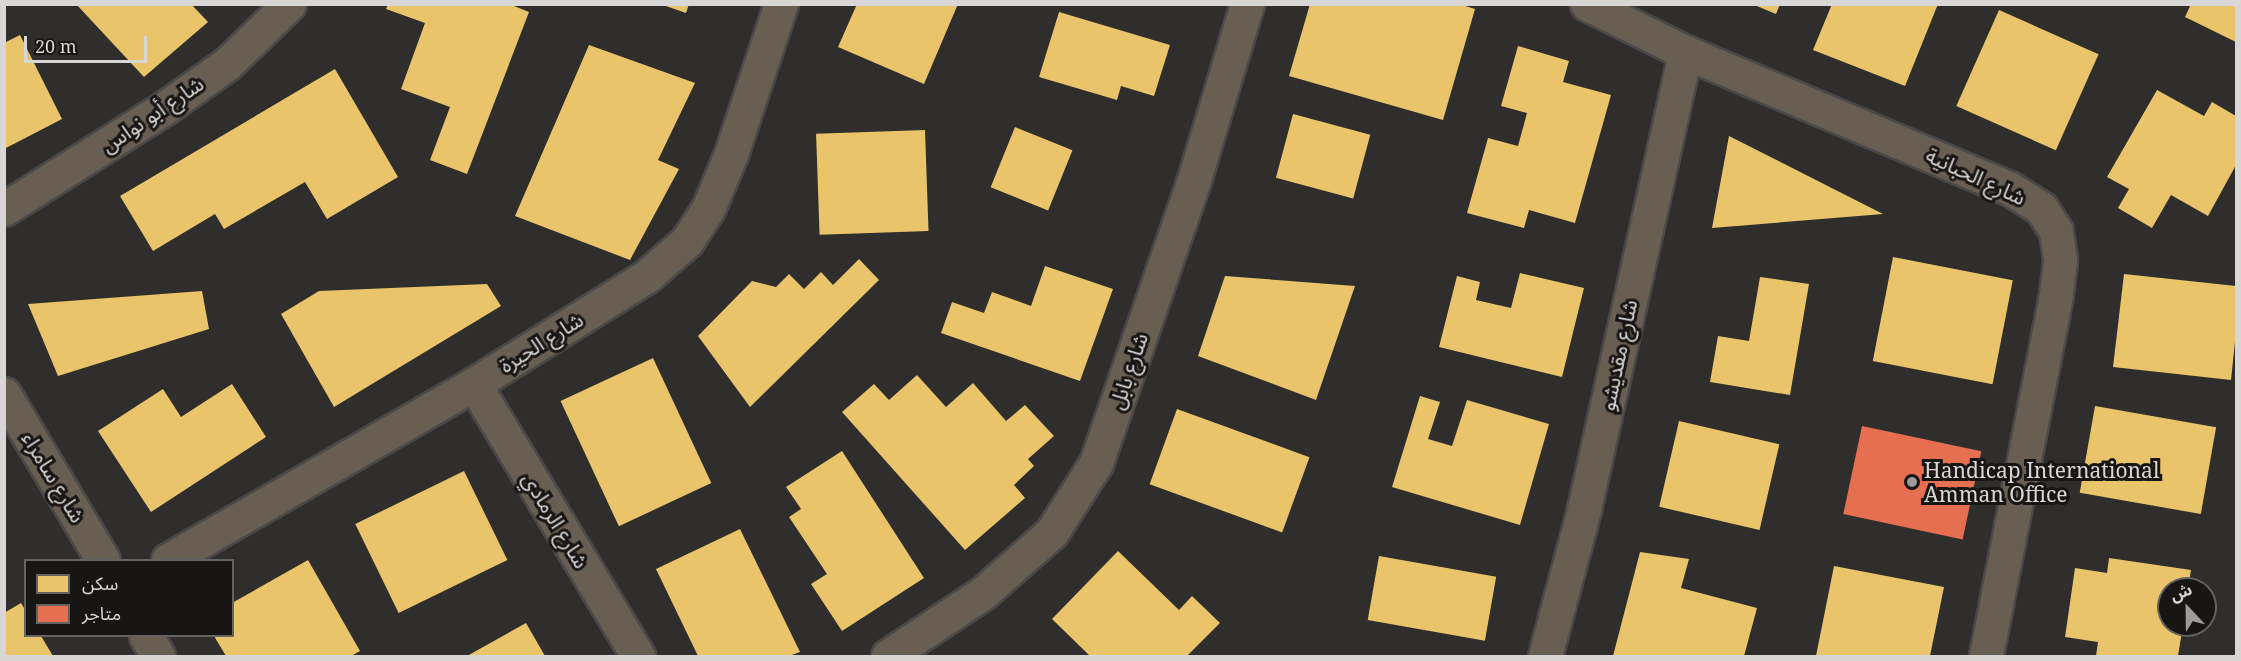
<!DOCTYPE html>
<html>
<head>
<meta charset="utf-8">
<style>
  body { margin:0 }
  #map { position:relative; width:2241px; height:661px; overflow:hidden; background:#2f2e2c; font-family:"Noto Serif","Noto Sans Arabic",serif }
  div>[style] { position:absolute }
  .homes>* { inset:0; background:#e9c46a; transform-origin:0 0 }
  .shops>* { inset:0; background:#e76f51; transform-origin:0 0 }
  .roads { filter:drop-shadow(2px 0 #494948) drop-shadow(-2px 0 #494948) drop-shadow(0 2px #494948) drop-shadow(0 -2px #494948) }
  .minor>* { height:33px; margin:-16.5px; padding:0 16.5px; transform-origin:16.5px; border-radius:16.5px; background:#695e52 }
  .dots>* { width:16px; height:16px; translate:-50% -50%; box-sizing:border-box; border:3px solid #171615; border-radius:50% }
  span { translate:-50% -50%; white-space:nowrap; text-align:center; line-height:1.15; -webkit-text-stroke:6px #171615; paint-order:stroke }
  .street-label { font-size:21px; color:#d9d7d5 }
  .poi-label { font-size:21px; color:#d9d7d5 }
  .left { translate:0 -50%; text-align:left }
  .frame { position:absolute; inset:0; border:6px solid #d9d7d5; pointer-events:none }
  .legend { position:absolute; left:24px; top:559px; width:210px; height:78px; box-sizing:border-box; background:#171615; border:2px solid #656362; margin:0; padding:8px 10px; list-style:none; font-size:18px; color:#d9d7d5 }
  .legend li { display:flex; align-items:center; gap:12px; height:30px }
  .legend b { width:30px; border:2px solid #656362 }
  .north { position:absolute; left:2157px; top:577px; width:60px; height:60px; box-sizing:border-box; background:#171615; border:2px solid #656362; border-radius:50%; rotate:338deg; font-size:16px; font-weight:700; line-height:24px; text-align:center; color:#d9d7d5 }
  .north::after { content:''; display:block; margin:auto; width:21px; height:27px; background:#9e9c9a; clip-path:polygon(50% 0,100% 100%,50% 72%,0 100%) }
  .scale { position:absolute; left:24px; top:36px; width:123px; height:27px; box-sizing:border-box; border:3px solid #d9d7d5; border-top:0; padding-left:8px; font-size:18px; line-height:21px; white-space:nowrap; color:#d9d7d5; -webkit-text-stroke:4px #171615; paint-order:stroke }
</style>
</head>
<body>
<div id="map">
  <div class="homes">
    <i style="clip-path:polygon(76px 4px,191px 4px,208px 22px,144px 77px)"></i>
    <i style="clip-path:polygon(388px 4px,509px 4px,529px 12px,467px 174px,430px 160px,450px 107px,401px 89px,425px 23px,386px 9px)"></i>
    <i style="clip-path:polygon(660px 4px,689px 4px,686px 13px)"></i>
    <i style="clip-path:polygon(857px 4px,958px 4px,924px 84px,838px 47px)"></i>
    <i style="clip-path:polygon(1310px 4px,1459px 4px,1475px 9px,1443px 120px,1289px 76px)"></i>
    <i style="clip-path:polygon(1752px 4px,1780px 4px,1776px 14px)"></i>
    <i style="clip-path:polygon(1832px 4px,1938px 4px,1905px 86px,1813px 50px)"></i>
    <i style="clip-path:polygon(2191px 4px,2236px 4px,2236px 42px,2185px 17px)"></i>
    <i style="left:1999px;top:10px;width:109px;height:105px;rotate:24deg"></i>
    <i style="clip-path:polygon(1059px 12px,1170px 45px,1154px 96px,1121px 86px,1117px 100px,1039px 77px)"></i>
    <i style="clip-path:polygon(20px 35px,62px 119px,4px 149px,4px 43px)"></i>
    <i style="clip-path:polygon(589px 45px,695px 83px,658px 160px,679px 169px,630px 260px,515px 216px)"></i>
    <i style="clip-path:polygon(1518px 46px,1569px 61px,1563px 82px,1611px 95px,1575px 223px,1529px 210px,1524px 228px,1467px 213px,1488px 138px,1518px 146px,1527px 113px,1501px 106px)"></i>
    <i style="clip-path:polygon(335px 69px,398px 177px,327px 219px,305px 182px,224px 229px,215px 214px,153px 251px,120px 196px)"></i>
    <i style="clip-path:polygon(2157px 90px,2204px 116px,2212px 102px,2236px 116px,2236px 165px,2208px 216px,2171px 195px,2152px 228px,2118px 208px,2129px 189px,2107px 177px)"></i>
    <i style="left:1293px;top:114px;width:80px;height:66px;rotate:15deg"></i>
    <i style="left:1015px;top:127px;width:62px;height:65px;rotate:22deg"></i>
    <i style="left:925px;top:130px;width:101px;height:109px;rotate:88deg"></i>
    <i style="clip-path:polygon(1729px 136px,1883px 214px,1712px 228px)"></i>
    <i style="left:1893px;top:257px;width:122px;height:106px;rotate:11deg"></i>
    <i style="clip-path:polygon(859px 259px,879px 280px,750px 407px,698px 336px,752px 281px,776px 287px,789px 274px,804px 289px,821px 272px,833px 285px)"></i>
    <i style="clip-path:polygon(1045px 266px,1113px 289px,1080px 381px,941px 333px,952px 302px,984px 313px,992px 292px,1031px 306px)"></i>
    <i style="clip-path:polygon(1520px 273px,1584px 288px,1562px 377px,1439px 347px,1457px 276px,1480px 282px,1476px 300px,1511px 308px)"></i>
    <i style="clip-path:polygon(2124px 274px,2236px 286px,2236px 332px,2231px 380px,2113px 367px)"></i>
    <i style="clip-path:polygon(1225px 276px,1355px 286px,1316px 400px,1198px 356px)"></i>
    <i style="clip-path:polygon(1760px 277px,1809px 284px,1790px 395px,1710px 382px,1718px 336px,1749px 341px)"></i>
    <i style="clip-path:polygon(487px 284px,501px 306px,334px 407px,281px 314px,319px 291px)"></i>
    <i style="clip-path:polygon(202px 291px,209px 329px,58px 376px,28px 304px)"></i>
    <i style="left:653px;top:358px;width:138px;height:102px;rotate:65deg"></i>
    <i style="clip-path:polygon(917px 375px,946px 407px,973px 383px,1006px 421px,1025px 405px,1054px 436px,1028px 459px,1034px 466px,1014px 485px,1025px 498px,965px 550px,842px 412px,874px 384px,889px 400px)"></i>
    <i style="clip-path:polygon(232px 384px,266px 437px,151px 512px,98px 431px,163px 389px,181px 417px)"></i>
    <i style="clip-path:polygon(1420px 396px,1440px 402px,1428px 439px,1452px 446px,1467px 400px,1549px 424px,1520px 525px,1392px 487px)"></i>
    <i style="left:2095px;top:406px;width:123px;height:88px;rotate:10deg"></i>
    <i style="left:1177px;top:409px;width:141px;height:80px;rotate:20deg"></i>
    <i style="left:1679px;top:421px;width:103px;height:88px;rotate:13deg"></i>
    <i style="clip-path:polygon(842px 451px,924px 578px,842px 631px,811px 584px,827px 574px,789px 517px,801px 509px,786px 487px)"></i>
    <i style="left:464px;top:471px;width:99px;height:121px;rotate:64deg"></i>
    <i style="clip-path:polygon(740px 529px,800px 652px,789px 656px,698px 656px,656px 569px)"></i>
    <i style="clip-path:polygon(1118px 551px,1179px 610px,1192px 596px,1220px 623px,1187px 656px,1090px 656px,1052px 619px)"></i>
    <i style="clip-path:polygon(1640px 552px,1689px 559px,1681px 588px,1757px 608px,1744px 656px,1613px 656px)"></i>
    <i style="left:1379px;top:556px;width:119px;height:65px;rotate:10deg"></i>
    <i style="clip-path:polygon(2109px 558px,2191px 570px,2188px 589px,2169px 589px,2169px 625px,2183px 625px,2178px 656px,2096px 656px,2098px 642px,2065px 637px,2075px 568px,2107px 573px)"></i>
    <i style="clip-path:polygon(308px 560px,360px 651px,351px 656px,226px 656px,214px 636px,232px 636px,232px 603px)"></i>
    <i style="clip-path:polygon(1834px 566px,1944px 587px,1930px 656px,1816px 656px)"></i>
    <i style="clip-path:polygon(21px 603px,26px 611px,26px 636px,41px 636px,53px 656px,4px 656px,4px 613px)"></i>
    <i style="clip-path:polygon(526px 623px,545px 656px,467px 656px)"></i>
  </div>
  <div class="shops">
    <i style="left:1862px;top:426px;width:122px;height:90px;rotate:12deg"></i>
  </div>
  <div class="roads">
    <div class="minor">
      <i style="left:1587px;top:4px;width:109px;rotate:26.1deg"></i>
      <i style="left:1685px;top:52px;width:351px;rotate:22.8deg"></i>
      <i style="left:2009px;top:188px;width:38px;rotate:32deg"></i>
      <i style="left:2041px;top:208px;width:27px;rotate:57deg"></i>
      <i style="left:2056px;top:231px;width:30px;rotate:82deg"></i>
      <i style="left:2060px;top:261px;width:34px;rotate:97deg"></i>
      <i style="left:2056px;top:295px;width:368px;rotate:101deg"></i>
      <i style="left:4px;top:209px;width:191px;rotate:-32.2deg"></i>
      <i style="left:166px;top:107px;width:75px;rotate:-35.2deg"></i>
      <i style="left:227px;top:64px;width:86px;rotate:-44.1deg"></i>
      <i style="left:474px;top:384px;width:318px;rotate:58.9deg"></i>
      <i style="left:4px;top:394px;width:193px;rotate:59.2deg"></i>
      <i style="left:168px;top:560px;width:353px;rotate:-29.9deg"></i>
      <i style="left:474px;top:384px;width:204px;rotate:-32deg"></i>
      <i style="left:647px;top:276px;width:53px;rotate:-41.2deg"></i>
      <i style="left:687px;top:241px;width:38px;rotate:-57deg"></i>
      <i style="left:708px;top:209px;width:60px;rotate:-67.3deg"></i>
      <i style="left:731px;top:154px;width:158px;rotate:-71.6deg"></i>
      <i style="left:146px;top:636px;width:23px;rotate:59deg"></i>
      <i style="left:888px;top:656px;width:114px;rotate:-33.6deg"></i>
      <i style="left:983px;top:593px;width:92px;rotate:-41.5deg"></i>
      <i style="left:1052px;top:532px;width:82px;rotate:-57.5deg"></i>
      <i style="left:1096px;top:463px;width:296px;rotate:-70.9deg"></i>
      <i style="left:1193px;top:183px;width:187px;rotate:-73.2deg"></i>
      <i style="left:1545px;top:656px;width:152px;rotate:-75.1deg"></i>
      <i style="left:1584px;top:509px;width:468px;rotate:-77.5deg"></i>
    </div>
  </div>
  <div class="dots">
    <i style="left:1912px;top:482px;background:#9e9c9a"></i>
  </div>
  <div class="street-label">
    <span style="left:152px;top:114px;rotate:-34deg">شارع أبو نواس</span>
    <span style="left:1976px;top:176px;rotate:25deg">شارع الحبانية</span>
    <span style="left:541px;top:342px;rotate:-32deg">شارع الحيرة</span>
    <span style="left:1618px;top:355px;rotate:-78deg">شارع مقديشو</span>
    <span style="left:1128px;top:371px;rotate:-71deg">شارع بابل</span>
    <span style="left:54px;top:477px;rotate:59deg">شارع سامراء</span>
    <span style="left:556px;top:520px;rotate:59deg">شارع الرمادي</span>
  </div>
  <div class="poi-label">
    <span class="left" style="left:1924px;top:482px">Handicap International<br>Amman Office</span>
  </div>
  <div class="frame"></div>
  <ul class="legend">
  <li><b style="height:16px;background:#e9c46a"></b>سكن</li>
  <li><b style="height:16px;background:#e76f51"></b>متاجر</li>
  </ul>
  <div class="north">ش</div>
  <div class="scale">20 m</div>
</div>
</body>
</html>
